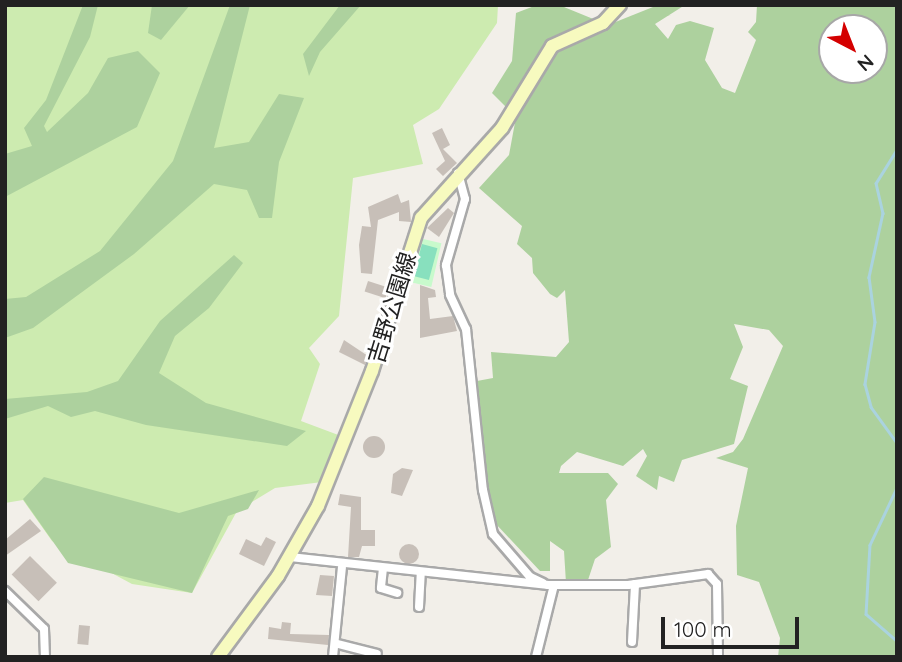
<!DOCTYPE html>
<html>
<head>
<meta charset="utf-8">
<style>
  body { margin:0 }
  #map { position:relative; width:902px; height:662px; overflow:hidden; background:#f2efe9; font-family:Quicksand,"Noto Sans JP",sans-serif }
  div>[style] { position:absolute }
  .grass>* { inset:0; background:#cdebb0 }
  .forest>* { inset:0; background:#add19e }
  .park>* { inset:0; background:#c8facc; transform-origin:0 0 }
  .pitch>* { inset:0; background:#88e0be; transform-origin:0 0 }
  .stream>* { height:2.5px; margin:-1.25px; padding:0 1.25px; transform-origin:1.25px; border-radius:1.25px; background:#aad3df }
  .building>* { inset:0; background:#c7bfb8; transform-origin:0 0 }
  .round { border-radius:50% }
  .roads { filter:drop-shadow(2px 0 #a9a9a9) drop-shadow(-2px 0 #a9a9a9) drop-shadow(0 2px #a9a9a9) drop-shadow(0 -2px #a9a9a9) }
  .street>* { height:8px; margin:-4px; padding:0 4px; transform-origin:4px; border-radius:4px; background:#fff }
  .secondary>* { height:12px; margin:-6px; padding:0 6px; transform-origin:6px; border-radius:6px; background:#f7fabf }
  span { translate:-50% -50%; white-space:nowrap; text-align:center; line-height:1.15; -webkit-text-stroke:6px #fff; paint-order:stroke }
  .street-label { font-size:23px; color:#222 }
  .frame { position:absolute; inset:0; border:7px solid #222; pointer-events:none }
  .north { position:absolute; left:818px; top:14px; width:70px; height:70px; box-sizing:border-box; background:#fff; border:2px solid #a7a7a7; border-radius:50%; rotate:138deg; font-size:19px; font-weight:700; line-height:28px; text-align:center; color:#222 }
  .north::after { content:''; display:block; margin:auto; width:24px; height:32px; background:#d40000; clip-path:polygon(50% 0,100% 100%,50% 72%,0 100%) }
  .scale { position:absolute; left:661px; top:617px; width:138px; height:32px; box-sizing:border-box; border:4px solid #222; border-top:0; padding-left:9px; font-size:21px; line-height:24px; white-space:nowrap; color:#222; -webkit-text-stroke:5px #fff; paint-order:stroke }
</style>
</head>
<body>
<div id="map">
  <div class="grass">
    <i style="clip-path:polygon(5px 5px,498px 5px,497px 23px,439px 109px,413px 125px,423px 164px,353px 178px,339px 316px,309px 348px,320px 364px,301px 421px,341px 436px,322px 482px,275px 488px,237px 511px,192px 593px,132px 584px,52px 541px,23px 500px,5px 503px)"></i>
  </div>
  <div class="forest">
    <i style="clip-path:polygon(83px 5px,98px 5px,90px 37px,44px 126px,47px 132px,88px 93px,108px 58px,138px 51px,160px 73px,137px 127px,5px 197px,5px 154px,32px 146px,24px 128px,46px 100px)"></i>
    <i style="clip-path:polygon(152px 5px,190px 5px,161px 40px,148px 33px)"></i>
    <i style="clip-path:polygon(230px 5px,250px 5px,214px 148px,249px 142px,279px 94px,304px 98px,279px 162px,272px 218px,259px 218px,247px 190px,214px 184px,134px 254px,33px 328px,5px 338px,5px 299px,26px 297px,100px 251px,173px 161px)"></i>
    <i style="clip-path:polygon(340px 5px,361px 5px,320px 52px,309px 76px,303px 54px)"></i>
    <i style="clip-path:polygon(evenodd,537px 5px,559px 5px,608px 25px,658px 5px,685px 5px,655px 24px,668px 39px,676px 25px,690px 21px,714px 28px,705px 60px,722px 88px,735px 93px,756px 40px,748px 32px,756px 22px,757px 5px,897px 5px,897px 657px,778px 657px,780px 638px,759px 582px,737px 575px,736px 526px,748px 468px,716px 458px,733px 452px,743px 439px,783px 346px,769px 330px,734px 324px,743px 347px,730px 379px,748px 386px,734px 444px,682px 460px,674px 482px,659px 476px,657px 490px,636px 476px,647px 456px,643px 449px,623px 466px,577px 452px,561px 466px,559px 473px,608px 473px,618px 484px,606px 500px,611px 547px,595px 559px,587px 583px,566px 583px,564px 551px,550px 541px,550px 571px,540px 571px,495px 523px,483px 478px,477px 381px,493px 378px,491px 352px,556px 357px,569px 342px,565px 290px,557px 298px,550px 294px,533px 273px,532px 258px,517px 244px,522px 226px,479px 188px,509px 155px,516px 117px,492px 93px,512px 61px,516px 13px,537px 5px,832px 28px,874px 28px,874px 70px,832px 70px,832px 28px)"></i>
    <i style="clip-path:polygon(234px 255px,243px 263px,209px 308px,175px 336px,159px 373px,206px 403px,306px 431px,287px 446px,146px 425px,95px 411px,71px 417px,48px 406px,5px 419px,5px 399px,87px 392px,118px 381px,160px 321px)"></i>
    <i style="clip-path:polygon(44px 477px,179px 513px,259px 490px,248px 509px,228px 516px,192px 593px,68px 563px,23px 499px)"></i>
  </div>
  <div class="park">
    <i style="left:419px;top:238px;width:23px;height:45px;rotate:13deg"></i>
  </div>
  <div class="pitch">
    <i style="left:422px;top:244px;width:16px;height:33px;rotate:15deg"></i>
  </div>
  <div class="stream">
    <i style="left:897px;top:47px;width:58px;rotate:90deg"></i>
    <i style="left:897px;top:150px;width:39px;rotate:122deg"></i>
    <i style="left:876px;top:183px;width:31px;rotate:77deg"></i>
    <i style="left:883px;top:213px;width:66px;rotate:102.3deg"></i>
    <i style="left:869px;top:277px;width:45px;rotate:82.4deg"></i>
    <i style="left:875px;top:322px;width:63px;rotate:99.2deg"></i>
    <i style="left:865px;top:384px;width:24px;rotate:75deg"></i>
    <i style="left:871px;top:407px;width:44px;rotate:54.2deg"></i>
    <i style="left:897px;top:488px;width:63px;rotate:115.3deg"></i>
    <i style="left:870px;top:545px;width:69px;rotate:93.3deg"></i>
    <i style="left:866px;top:614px;width:41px;rotate:41.1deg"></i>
  </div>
  <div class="building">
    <i style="clip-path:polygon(442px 128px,450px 145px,443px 149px,457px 163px,443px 176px,436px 169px,445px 161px,432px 133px)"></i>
    <i style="clip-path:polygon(398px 194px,401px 203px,409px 200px,411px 222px,399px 221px,399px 212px,378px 220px,372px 274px,361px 273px,359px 245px,362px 226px,371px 227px,368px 207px)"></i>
    <i style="clip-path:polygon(448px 208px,454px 213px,439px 237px,427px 228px)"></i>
    <i style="left:368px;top:281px;width:22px;height:11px;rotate:18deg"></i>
    <i style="clip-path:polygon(420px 285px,435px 290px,436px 297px,428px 298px,430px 319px,453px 316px,457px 331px,420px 338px)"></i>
    <i style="clip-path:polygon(344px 340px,368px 356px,365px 365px,339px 352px)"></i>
    <i class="round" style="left:363px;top:436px;width:22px;height:22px"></i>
    <i style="clip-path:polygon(402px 468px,413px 470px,402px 496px,391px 493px,393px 474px)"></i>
    <i style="clip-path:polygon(340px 494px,361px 497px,361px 530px,375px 530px,375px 546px,362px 546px,359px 557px,348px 557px,351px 507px,338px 505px)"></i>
    <i style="clip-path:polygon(30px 519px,41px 531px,5px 556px,5px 540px)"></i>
    <i style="clip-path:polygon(266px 537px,276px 542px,264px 566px,239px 554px,246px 539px,261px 546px)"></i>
    <i class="round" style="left:399px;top:544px;width:20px;height:20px"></i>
    <i style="left:30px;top:556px;width:38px;height:26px;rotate:45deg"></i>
    <i style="clip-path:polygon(320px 575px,334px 576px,332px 596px,316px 595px)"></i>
    <i style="clip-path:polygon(282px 622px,291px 623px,290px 634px,329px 635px,328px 645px,268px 639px,269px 627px,281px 629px)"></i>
    <i style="left:79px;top:625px;width:11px;height:19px;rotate:5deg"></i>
  </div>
  <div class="roads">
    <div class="street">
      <i style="left:458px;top:173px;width:27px;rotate:75deg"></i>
      <i style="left:465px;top:199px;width:69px;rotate:106.1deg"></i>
      <i style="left:446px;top:265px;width:30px;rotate:82deg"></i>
      <i style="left:450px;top:295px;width:38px;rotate:65deg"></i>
      <i style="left:466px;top:329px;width:162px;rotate:84deg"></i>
      <i style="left:483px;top:490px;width:45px;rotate:77.2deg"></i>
      <i style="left:493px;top:534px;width:57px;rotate:49.3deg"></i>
      <i style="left:530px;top:577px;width:14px;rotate:25deg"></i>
      <i style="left:290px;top:557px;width:260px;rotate:6.2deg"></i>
      <i style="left:548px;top:585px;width:80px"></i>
      <i style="left:628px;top:585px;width:81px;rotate:-7.8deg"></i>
      <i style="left:708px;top:574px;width:13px;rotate:48deg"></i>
      <i style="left:717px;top:584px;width:73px;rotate:89.2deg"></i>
      <i style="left:383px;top:568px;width:20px;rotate:96deg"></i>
      <i style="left:381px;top:588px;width:17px;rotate:17deg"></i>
      <i style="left:5px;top:591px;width:54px;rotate:44.3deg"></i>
      <i style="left:44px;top:629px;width:28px;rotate:88deg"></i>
      <i style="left:419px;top:607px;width:33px;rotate:-87deg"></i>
      <i style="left:632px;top:642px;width:58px;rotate:-87deg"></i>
      <i style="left:338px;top:644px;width:40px;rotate:14.4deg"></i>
      <i style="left:333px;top:657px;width:90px;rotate:-84.3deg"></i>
      <i style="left:536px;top:657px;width:74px;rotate:-76deg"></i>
    </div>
    <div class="secondary">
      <i style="left:218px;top:657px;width:101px;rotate:-53.5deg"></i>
      <i style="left:278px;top:576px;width:81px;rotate:-60.3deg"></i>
      <i style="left:318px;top:506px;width:145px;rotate:-68.2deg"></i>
      <i style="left:372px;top:371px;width:161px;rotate:-72.2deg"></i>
      <i style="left:421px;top:218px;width:121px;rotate:-48deg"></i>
      <i style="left:502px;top:128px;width:96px;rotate:-58.6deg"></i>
      <i style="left:552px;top:46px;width:56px;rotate:-24.3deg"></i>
      <i style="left:603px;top:23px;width:25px;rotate:-47deg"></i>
    </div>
  </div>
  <div class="street-label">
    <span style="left:392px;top:308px;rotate:-73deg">吉野公園線</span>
  </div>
  <div class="frame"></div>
  <div class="north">N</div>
  <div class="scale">100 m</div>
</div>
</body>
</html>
